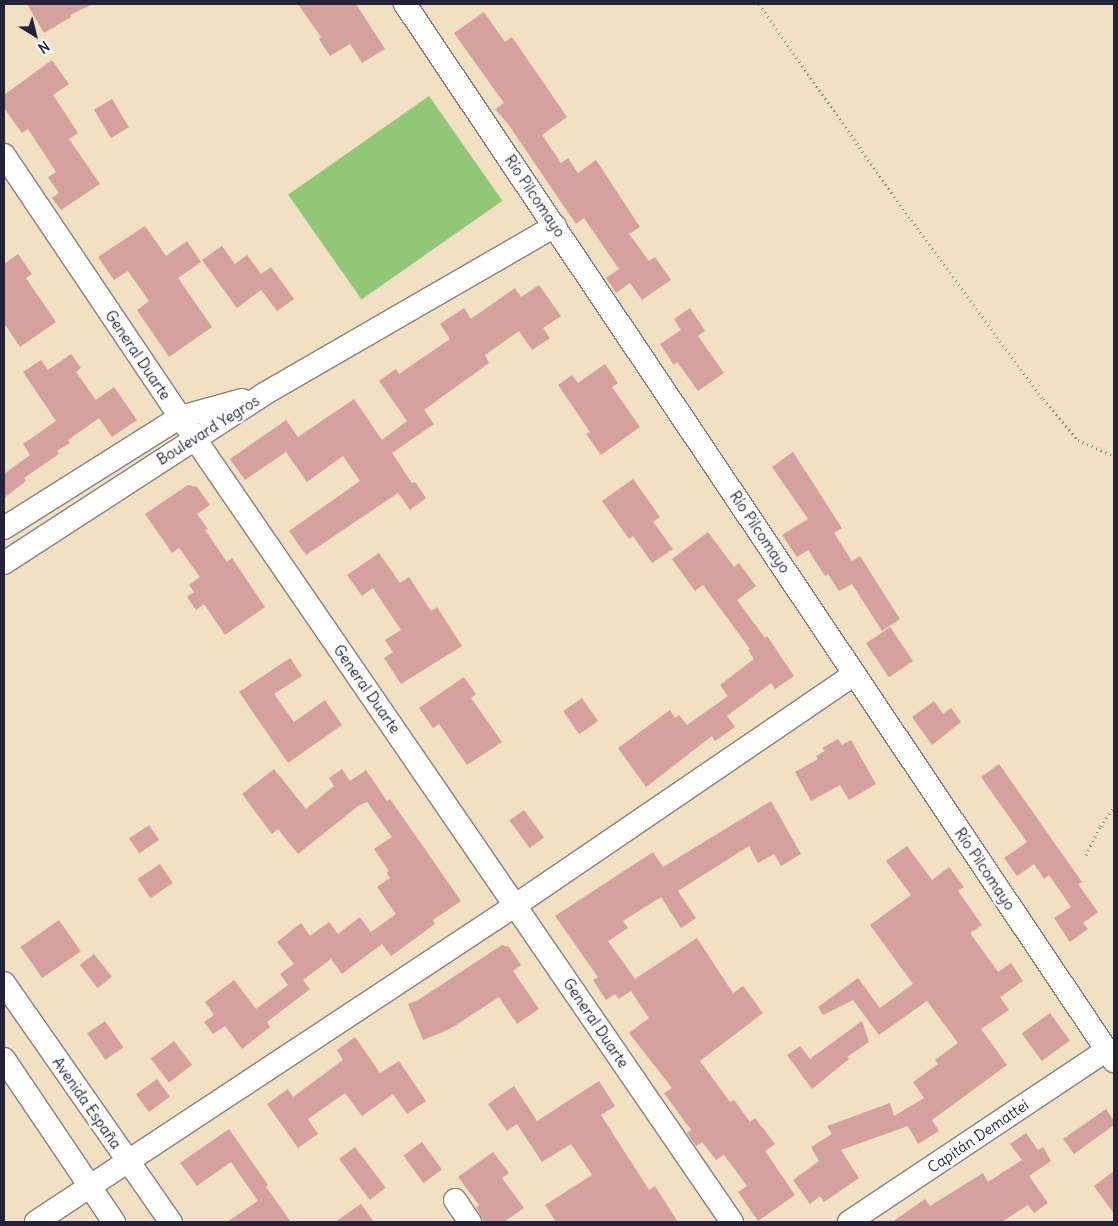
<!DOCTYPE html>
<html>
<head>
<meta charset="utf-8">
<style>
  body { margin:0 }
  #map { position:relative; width:1118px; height:1226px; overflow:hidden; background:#f2e0c3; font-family:Delius,sans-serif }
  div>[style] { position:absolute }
  .green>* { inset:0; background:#92c778; transform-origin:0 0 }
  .building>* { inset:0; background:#d4a19e; transform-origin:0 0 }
  .path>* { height:3px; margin-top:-1.5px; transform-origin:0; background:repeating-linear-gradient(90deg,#8a817f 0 1px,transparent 0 5px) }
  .roads { filter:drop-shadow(1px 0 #8a817f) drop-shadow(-1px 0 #8a817f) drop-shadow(0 1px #8a817f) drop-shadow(0 -1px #8a817f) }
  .minor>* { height:22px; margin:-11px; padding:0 11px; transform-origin:11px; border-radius:11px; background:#fff }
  span { translate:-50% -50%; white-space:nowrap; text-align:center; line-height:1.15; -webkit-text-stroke:5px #fff; paint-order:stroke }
  .street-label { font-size:15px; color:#22223b }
  .frame { position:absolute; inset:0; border:5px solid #22223b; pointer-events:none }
  .north { position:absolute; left:10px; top:10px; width:50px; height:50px; -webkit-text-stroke:4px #fff; paint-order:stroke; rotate:144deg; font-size:14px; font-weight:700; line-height:20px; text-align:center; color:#22223b }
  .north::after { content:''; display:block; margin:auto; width:18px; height:22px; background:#22223b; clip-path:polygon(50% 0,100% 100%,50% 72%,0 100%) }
</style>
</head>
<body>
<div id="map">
  <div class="green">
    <i style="left:429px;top:96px;width:128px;height:172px;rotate:55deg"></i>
  </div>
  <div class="building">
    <i style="clip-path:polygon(27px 4px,93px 4px,70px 15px,71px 17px,44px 33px)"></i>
    <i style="clip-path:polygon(298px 4px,356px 4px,385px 49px,362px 63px,350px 44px,330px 56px,319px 39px,321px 37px)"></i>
    <i style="clip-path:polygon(484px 12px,505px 42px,512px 37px,567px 117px,542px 135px,561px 163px,568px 158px,578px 173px,596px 160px,640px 227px,629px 234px,649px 261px,655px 257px,671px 280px,642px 300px,630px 283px,616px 293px,606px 278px,619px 269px,584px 218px,576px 224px,508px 124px,495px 109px,504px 103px,454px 33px)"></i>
    <i style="clip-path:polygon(52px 60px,69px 84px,53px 95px,78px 133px,69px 139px,100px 184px,61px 210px,52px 198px,59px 193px,48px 177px,56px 172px,28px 129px,22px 133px,4px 108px,4px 95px)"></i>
    <i style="left:112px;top:99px;width:33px;height:21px;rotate:59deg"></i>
    <i style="clip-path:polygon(145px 226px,166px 256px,187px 241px,201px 262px,178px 278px,212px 327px,169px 357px,137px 310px,149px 301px,128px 271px,114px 280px,98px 257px)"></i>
    <i style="clip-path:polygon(222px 246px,235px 264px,247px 255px,261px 274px,271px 267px,294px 299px,277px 311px,261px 290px,237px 308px,202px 260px)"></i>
    <i style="clip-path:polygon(18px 254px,32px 274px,26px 278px,56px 322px,20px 347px,4px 323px,4px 264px)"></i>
    <i style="clip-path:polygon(539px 285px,561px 316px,543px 328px,550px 338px,532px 350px,519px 331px,485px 355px,489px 363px,424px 410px,434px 424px,392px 453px,412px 483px,415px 482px,426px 498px,410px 510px,398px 493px,306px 555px,289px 531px,360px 481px,343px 456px,307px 482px,286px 452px,245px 480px,230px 459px,286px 420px,298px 437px,354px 399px,382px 440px,407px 421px,379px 381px,396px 369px,399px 374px,450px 339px,440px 324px,464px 308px,471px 319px,515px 288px,521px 297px)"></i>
    <i style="clip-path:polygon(690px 308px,705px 331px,698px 336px,724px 373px,698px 391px,677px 362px,674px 365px,660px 344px,681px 330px,674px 319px)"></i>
    <i style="clip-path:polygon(71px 354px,81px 368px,76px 372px,96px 400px,114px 387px,137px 420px,112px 437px,99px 418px,68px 440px,70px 443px,57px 451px,59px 454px,24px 478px,26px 481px,4px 498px,4px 474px,30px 455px,23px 444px,56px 421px,23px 372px,41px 360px,48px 370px)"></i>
    <i style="clip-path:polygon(605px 364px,618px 383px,612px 387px,640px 427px,601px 455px,586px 434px,590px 432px,558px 385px,572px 375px,578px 383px)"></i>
    <i style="clip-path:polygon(793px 452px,842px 528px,834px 533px,852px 561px,860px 556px,900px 619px,882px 631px,852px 584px,839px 591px,828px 574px,825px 576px,808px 550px,797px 557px,782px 535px,808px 519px,772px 467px)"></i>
    <i style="clip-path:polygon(633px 479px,660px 517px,653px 522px,673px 549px,652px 563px,633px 536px,629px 539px,602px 501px)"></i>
    <i style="clip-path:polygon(188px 485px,197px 487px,210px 505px,197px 514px,208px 529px,205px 530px,227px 562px,232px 558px,265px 607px,225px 635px,204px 604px,196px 610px,187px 597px,194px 592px,189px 585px,200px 577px,179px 548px,172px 553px,145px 514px)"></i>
    <i style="clip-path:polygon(708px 532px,734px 567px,739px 563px,756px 586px,737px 600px,765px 638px,767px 636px,794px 676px,775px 689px,771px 683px,727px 716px,735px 727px,715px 741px,712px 736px,646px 787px,618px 748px,670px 710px,675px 718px,679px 715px,687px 725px,728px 696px,720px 685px,754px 659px,748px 650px,750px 649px,703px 585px,695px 591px,672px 559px)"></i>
    <i style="clip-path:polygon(379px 553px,400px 583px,409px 577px,431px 611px,437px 607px,462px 646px,401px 684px,384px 658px,393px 652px,385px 640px,401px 630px,373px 588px,362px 596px,347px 575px)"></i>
    <i style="left:890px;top:627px;width:41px;height:29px;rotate:56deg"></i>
    <i style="clip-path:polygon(290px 658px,302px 676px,274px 694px,294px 722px,325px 700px,342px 725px,288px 763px,239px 692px)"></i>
    <i style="clip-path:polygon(464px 677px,476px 694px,471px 698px,502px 742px,467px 765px,439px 724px,433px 728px,419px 708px)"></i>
    <i style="left:582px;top:698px;width:28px;height:23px;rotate:55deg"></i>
    <i style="clip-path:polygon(934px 701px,943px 714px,951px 708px,961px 722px,932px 745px,912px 717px)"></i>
    <i style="clip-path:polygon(838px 739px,842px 745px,851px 740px,876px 784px,849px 800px,840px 785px,811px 801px,795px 772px,818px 759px,816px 756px,825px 751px,822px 748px)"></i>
    <i style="clip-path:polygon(999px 764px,1082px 882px,1078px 884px,1098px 912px,1083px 923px,1088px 929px,1070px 942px,1054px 918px,1071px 907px,1049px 875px,1044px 879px,1034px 864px,1017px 876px,1004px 858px,1027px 842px,981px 777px)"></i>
    <i style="clip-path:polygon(274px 769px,306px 809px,334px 786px,329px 778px,342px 769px,350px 781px,366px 770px,387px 801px,390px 799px,461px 901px,433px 920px,435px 924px,391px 956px,382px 944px,342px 974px,331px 959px,303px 980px,310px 989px,267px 1022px,270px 1027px,242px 1049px,225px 1026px,213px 1034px,204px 1022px,214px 1015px,205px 1002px,234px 980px,256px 1009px,288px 985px,280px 974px,294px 964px,277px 942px,301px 923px,310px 936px,329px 922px,338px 934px,360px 917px,371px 932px,396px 914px,377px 887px,390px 878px,387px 873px,389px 871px,374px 849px,392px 837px,367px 802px,358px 806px,298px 854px,278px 829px,272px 834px,242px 794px)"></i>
    <i style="clip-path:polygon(771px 801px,801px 854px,781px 866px,774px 854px,758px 863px,749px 846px,678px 891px,696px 918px,681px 928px,661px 897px,623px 921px,628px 928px,608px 941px,635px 979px,697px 938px,733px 993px,743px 986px,763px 1013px,700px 1061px,730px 1102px,734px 1100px,750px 1122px,755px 1118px,775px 1144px,765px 1151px,795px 1195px,758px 1221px,738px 1192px,747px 1186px,724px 1155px,716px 1160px,702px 1142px,696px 1146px,687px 1133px,691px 1130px,664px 1093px,672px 1088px,629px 1033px,649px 1018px,631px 991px,619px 999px,615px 994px,606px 1000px,593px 980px,598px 977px,555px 916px,653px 852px,663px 867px)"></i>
    <i style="left:524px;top:810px;width:34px;height:18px;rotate:54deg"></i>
    <i style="left:149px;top:825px;width:18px;height:24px;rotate:56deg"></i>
    <i style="clip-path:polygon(907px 846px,932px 880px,949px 867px,964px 887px,958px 891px,982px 925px,970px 933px,998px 972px,1011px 963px,1023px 981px,1000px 997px,1009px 1010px,981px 1029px,1007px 1065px,932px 1120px,939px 1131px,918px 1144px,908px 1126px,841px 1150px,859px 1178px,824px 1202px,820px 1196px,810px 1204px,793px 1180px,819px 1161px,811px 1147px,832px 1134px,827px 1126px,890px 1103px,894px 1116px,924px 1098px,913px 1082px,938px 1064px,935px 1060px,958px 1043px,927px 1001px,879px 1035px,853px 1000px,823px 1015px,818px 1007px,858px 978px,880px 1008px,913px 984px,870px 925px,911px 895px,886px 861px)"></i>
    <i style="left:160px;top:864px;width:23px;height:27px;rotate:56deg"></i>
    <i style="left:59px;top:920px;width:38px;height:47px;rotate:55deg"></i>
    <i style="clip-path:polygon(502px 945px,509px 947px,521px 965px,513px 971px,539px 1009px,517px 1024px,499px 997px,450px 1029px,423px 1040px,408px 1004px,418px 1000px)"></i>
    <i style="left:94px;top:954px;width:29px;height:18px;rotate:52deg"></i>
    <i style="left:1050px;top:1013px;width:34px;height:35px;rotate:54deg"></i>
    <i style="left:105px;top:1021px;width:32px;height:22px;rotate:55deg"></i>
    <i style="clip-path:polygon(862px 1021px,869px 1042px,847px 1057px,849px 1059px,812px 1089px,787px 1055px,800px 1046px,810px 1059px)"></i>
    <i style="clip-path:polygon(355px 1037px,380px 1073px,399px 1061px,426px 1101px,407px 1114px,393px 1094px,362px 1116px,345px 1093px,308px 1119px,318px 1134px,298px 1148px,267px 1104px,288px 1089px,293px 1097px,343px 1060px,337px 1050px)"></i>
    <i style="left:174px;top:1041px;width:30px;height:29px;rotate:53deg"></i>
    <i style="left:157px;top:1079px;width:22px;height:26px;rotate:54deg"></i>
    <i style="clip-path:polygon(599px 1081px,615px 1106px,601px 1115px,649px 1190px,655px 1186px,678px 1222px,556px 1222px,545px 1205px,592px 1175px,571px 1144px,542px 1162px,517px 1124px,507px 1131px,488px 1104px,514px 1086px,537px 1121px)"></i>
    <i style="clip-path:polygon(1106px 1109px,1114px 1121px,1114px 1125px,1074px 1154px,1063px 1139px)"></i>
    <i style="clip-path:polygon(229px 1129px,268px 1185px,266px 1187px,291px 1222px,227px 1222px,258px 1201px,231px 1162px,197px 1186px,180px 1163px)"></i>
    <i style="clip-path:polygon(1026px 1133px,1038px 1150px,1043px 1147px,1051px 1161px,1029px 1176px,1048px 1203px,1034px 1213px,1028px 1205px,1002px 1222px,892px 1222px,925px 1199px,930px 1206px,983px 1173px,988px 1182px,1022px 1160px,1010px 1144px)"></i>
    <i style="left:422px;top:1142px;width:34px;height:23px;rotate:54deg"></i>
    <i style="left:355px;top:1147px;width:51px;height:20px;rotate:53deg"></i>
    <i style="clip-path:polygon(493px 1152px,509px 1173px,502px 1178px,524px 1208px,504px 1222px,484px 1222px,476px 1207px,479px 1205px,458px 1177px)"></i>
    <i style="clip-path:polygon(1114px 1171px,1114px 1214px,1094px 1186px)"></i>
    <i style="clip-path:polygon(361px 1204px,374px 1222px,335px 1222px)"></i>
  </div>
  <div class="path">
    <i style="left:759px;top:4px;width:264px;rotate:54.9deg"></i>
    <i style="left:911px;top:220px;width:222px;rotate:53.6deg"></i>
    <i style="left:1043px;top:399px;width:54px;rotate:49.5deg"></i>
    <i style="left:1078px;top:440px;width:39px;rotate:24deg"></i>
    <i style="left:1086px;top:855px;width:32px;rotate:-64deg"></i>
    <i style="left:1100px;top:826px;width:24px;rotate:-54deg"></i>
  </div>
  <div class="roads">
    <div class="minor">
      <i style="left:405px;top:4px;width:1273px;rotate:56.15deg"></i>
      <i style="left:4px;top:155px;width:316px;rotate:56.1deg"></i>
      <i style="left:180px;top:417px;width:976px;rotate:55.56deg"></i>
      <i style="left:4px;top:528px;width:208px;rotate:-32.2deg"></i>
      <i style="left:180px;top:417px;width:64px;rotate:-15.3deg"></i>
      <i style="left:4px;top:563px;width:310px;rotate:-33deg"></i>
      <i style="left:264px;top:394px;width:336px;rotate:-30deg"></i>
      <i style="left:4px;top:983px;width:292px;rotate:55.1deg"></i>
      <i style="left:4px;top:1059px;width:197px;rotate:56deg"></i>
      <i style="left:455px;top:1200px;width:27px;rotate:56deg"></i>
      <i style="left:36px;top:1222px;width:575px;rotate:-33.44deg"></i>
      <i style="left:516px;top:905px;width:409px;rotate:-34.3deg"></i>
      <i style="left:849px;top:1222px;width:310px;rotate:-33.7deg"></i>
    </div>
  </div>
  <div class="street-label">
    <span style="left:535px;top:196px;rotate:56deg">Río Pilcomayo</span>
    <span style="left:138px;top:355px;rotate:56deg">General Duarte</span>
    <span style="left:208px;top:430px;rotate:-32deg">Boulevard Yegros</span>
    <span style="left:760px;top:532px;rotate:56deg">Río Pilcomayo</span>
    <span style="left:367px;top:689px;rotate:55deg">General Duarte</span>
    <span style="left:985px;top:869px;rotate:56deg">Río Pilcomayo</span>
    <span style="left:596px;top:1023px;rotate:56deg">General Duarte</span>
    <span style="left:87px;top:1103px;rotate:55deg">Avenida España</span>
    <span style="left:978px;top:1136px;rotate:-34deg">Capitán Demattei</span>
  </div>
  <div class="frame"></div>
  <div class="north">N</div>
</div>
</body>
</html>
